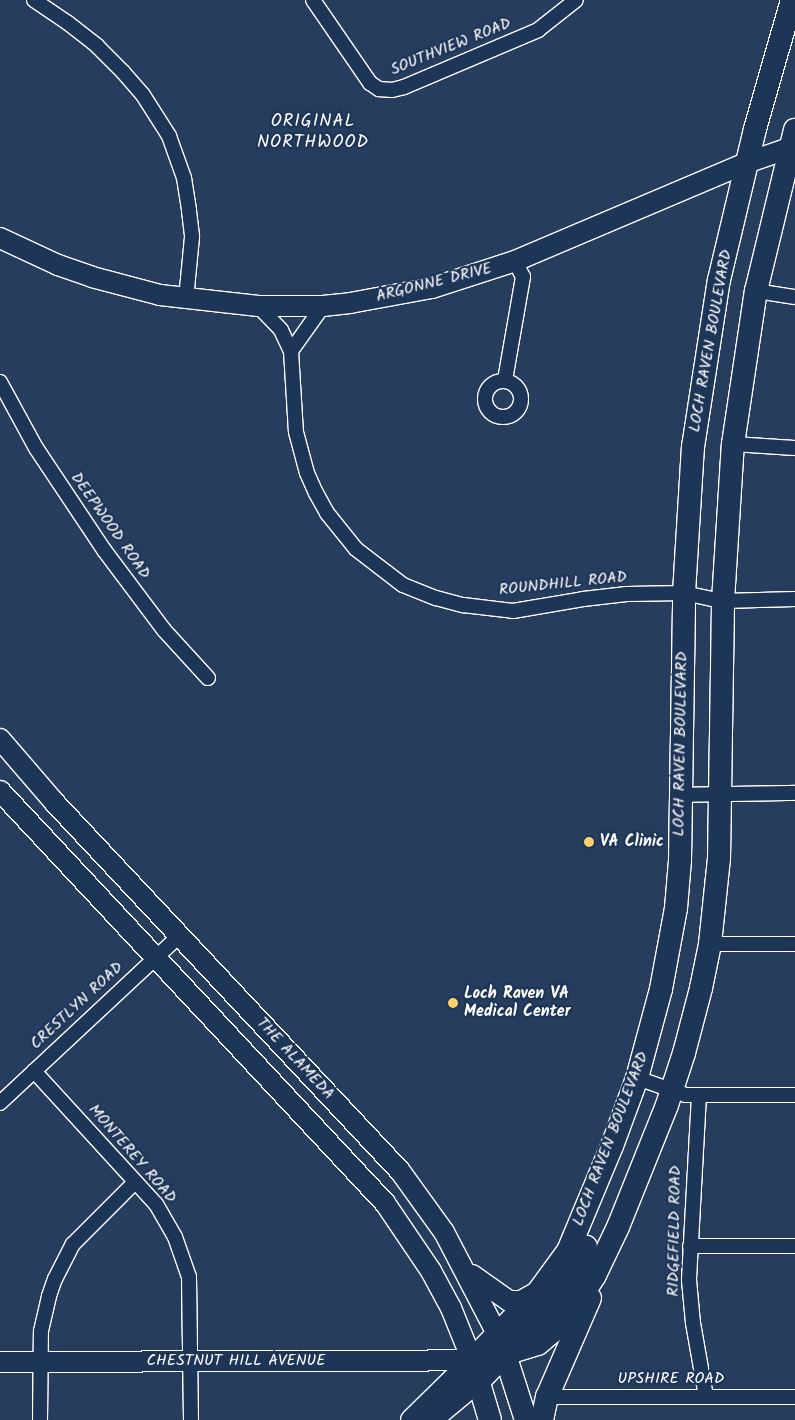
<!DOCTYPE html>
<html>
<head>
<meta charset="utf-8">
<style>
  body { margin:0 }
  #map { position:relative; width:795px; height:1420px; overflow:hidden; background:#263d5e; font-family:Kalam,sans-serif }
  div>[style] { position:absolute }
  .roads { filter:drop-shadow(1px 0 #fff) drop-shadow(-1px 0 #fff) drop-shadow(0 1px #fff) drop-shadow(0 -1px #fff) }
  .street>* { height:14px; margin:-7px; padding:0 7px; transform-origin:7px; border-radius:7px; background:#1d3557 }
  .street>.ring { margin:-7px; padding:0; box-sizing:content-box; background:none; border:14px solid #1d3557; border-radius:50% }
  .secondary>* { height:20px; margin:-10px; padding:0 10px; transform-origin:10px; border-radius:10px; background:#1d3557 }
  .primary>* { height:22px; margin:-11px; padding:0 11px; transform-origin:11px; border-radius:11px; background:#1d3557 }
  .dots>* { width:14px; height:14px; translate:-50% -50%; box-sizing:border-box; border:2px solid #1d3557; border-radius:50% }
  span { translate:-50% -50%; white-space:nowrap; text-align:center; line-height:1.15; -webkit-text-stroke:4.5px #1d3557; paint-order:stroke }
  .street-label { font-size:16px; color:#fff }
  .poi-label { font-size:16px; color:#fff; font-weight:700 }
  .left { translate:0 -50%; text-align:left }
  .neighbourhood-label { font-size:18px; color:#fff; letter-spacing:1px }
</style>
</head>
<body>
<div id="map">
  <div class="roads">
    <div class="street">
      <i style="left:34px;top:0;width:41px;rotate:34.1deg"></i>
      <i style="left:68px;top:23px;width:37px;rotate:38deg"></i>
      <i style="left:97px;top:46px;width:37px;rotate:45deg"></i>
      <i style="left:123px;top:72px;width:30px;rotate:49deg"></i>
      <i style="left:143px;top:95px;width:49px;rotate:57.6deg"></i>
      <i style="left:169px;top:136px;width:45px;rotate:70.3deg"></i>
      <i style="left:184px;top:178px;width:33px;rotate:81deg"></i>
      <i style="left:189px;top:211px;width:26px;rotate:83deg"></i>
      <i style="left:192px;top:237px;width:62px;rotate:95.5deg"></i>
      <i style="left:313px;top:0;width:101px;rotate:55.5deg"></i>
      <i style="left:370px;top:83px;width:11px;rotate:34deg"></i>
      <i style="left:379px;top:89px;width:13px;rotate:4deg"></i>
      <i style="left:392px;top:90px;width:12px;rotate:-14deg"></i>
      <i style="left:404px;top:87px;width:146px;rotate:-23deg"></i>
      <i style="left:538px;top:30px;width:48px;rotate:-38.3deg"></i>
      <i style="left:756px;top:291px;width:39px;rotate:9deg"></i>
      <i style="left:258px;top:306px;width:33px;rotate:46deg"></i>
      <i style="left:281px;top:330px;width:23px;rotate:65deg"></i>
      <i style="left:291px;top:351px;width:81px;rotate:86.5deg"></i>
      <i style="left:296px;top:432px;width:42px;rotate:75deg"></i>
      <i style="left:307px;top:473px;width:22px;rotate:66deg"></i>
      <i style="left:316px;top:493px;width:23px;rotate:61deg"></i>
      <i style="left:327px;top:513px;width:46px;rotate:51.1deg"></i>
      <i style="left:356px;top:549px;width:59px;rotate:37.5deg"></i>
      <i style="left:403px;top:585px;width:35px;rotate:22deg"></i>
      <i style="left:436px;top:598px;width:28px;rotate:15deg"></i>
      <i style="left:463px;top:605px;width:50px;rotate:6.8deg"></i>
      <i style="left:513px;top:611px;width:71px;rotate:-9.7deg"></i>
      <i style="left:583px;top:599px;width:44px;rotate:-6.5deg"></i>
      <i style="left:627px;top:594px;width:57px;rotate:-1deg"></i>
      <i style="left:684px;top:593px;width:40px;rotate:12deg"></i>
      <i style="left:723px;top:601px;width:72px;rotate:-1.6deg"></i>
      <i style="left:291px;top:351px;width:55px;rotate:-54.6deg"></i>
      <i style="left:505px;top:380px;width:105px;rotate:-80.1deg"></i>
      <i style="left:523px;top:277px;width:18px;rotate:-117deg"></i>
      <i class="ring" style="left:485px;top:381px;width:22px;height:22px"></i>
      <i style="left:0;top:382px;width:75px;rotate:61.4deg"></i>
      <i style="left:36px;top:448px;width:123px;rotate:56.3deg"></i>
      <i style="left:104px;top:550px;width:100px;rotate:53.1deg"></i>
      <i style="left:164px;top:630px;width:65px;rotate:47.5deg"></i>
      <i style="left:733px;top:444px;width:62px;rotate:3.7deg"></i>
      <i style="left:680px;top:795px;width:115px;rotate:-1deg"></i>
      <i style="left:710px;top:944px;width:85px"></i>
      <i style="left:34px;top:1071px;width:180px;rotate:47.5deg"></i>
      <i style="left:156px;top:1204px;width:38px;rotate:60deg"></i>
      <i style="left:175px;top:1237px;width:42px;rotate:70.7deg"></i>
      <i style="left:189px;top:1277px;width:143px;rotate:89.2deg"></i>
      <i style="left:637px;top:1078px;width:52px;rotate:19.1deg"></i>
      <i style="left:686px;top:1095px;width:109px"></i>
      <i style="left:699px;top:1095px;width:185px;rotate:93.1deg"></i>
      <i style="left:689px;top:1280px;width:43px;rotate:84.7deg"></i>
      <i style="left:693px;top:1323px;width:75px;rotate:80deg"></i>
      <i style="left:0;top:1103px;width:245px;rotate:-43deg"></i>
      <i style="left:690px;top:1246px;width:105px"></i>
      <i style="left:547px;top:1397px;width:248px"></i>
      <i style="left:40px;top:1420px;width:89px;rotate:-89.4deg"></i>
      <i style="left:41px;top:1331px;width:36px;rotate:-77deg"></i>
      <i style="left:49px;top:1296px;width:18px;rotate:-71deg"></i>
      <i style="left:55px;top:1279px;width:39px;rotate:-63deg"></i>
      <i style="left:73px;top:1244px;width:88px;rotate:-45deg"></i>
    </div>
    <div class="secondary">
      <i style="left:0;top:238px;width:64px;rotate:25deg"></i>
      <i style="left:58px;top:265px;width:36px;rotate:19deg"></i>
      <i style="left:92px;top:277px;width:70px;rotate:14.8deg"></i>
      <i style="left:160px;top:295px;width:99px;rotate:6.4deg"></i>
      <i style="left:258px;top:306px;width:65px"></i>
      <i style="left:323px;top:306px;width:27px;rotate:-6deg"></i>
      <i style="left:350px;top:303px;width:83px;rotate:-10.4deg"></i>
      <i style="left:432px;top:288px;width:87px;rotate:-18deg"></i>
      <i style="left:515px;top:261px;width:251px;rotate:-23deg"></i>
      <i style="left:746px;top:163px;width:52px;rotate:-19.1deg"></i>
      <i style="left:0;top:739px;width:84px;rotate:49.3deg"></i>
      <i style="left:55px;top:803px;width:504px;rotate:46.85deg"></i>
      <i style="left:400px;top:1171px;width:75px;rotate:54.2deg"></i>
      <i style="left:444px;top:1232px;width:115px;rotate:62.5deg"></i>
      <i style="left:0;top:791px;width:564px;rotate:46.94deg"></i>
      <i style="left:385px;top:1203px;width:82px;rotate:55.9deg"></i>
      <i style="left:431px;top:1271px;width:42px;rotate:61.6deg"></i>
      <i style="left:451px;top:1308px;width:56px;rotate:68deg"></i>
      <i style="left:472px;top:1275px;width:45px;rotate:35.1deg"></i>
      <i style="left:509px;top:1301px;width:12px"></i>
      <i style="left:521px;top:1301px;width:18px;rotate:-29deg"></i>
      <i style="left:0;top:1362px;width:472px;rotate:-0.2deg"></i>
      <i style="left:411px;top:1420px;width:86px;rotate:-44.5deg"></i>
      <i style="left:432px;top:1420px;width:61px;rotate:-39.7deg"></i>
    </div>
    <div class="primary">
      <i style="left:516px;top:1338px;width:51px;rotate:-45deg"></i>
      <i style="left:552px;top:1302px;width:33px;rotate:-55deg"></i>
      <i style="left:571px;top:1275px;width:32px;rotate:-62deg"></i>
      <i style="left:501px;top:1342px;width:82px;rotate:72.2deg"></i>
      <i style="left:479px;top:1381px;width:37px;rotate:-46deg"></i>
      <i style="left:505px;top:1354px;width:34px;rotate:-17deg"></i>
      <i style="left:538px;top:1344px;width:18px;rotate:-41deg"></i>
      <i style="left:552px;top:1332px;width:35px;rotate:-49deg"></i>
      <i style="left:575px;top:1306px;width:37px;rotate:-57deg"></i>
      <i style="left:595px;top:1275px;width:53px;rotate:-64.4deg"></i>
      <i style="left:618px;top:1227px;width:131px;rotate:-68.1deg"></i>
      <i style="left:667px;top:1105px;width:55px;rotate:-71.9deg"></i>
      <i style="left:684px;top:1053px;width:67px;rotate:-75.3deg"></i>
      <i style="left:701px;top:988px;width:45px;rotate:-78.4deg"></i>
      <i style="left:710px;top:944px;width:85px;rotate:-84deg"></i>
      <i style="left:719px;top:859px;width:258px;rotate:-89.1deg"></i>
      <i style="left:723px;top:601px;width:157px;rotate:-86.4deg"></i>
      <i style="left:733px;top:444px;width:155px;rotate:-81.5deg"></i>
      <i style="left:756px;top:291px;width:166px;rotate:-76.4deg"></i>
      <i style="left:490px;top:1420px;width:63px;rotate:-106.7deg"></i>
      <i style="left:472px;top:1360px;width:90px;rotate:-45.5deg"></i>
      <i style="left:535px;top:1296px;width:56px;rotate:-53.7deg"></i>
      <i style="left:568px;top:1251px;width:114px;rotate:-67.3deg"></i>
      <i style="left:612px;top:1146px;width:72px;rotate:-69.8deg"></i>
      <i style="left:637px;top:1078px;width:92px;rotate:-74.9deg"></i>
      <i style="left:661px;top:989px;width:82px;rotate:-79.5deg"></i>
      <i style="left:676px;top:908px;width:48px;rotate:-85.2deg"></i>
      <i style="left:680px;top:860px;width:267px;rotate:-89.1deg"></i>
      <i style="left:684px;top:593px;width:146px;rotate:-86.5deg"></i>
      <i style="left:693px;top:447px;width:169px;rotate:-81.2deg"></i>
      <i style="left:719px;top:280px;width:155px;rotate:-76.6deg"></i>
      <i style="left:755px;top:129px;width:134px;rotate:-74deg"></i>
      <i style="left:542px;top:1420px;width:24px;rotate:-78deg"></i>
      <i style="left:547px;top:1397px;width:108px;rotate:-66.5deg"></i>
    </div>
  </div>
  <div class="dots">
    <i style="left:589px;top:842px;background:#ffd166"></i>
    <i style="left:453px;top:1003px;background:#ffd166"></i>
  </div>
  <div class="street-label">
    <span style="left:451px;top:47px;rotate:-22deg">SOUTHVIEW ROAD</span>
    <span style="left:434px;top:283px;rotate:-14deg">ARGONNE DRIVE</span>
    <span style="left:711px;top:341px;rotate:-80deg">LOCH RAVEN BOULEVARD</span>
    <span style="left:110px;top:526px;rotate:55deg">DEEPWOOD ROAD</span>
    <span style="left:563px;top:584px;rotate:-6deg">ROUNDHILL ROAD</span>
    <span style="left:681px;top:744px;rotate:-89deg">LOCH RAVEN BOULEVARD</span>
    <span style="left:77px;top:1006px;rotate:-43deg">CRESTLYN ROAD</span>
    <span style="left:295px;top:1059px;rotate:47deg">THE ALAMEDA</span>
    <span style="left:611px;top:1139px;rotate:-69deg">LOCH RAVEN BOULEVARD</span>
    <span style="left:132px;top:1154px;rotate:49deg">MONTEREY ROAD</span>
    <span style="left:675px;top:1231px;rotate:-89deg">RIDGEFIELD ROAD</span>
    <span style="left:236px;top:1361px">CHESTNUT HILL AVENUE</span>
    <span style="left:671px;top:1379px">UPSHIRE ROAD</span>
  </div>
  <div class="poi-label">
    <span class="left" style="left:600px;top:842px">VA Clinic</span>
    <span class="left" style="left:464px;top:1003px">Loch Raven VA<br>Medical Center</span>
  </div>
  <div class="neighbourhood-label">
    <span style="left:313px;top:133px">ORIGINAL<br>NORTHWOOD</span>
  </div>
</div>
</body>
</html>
